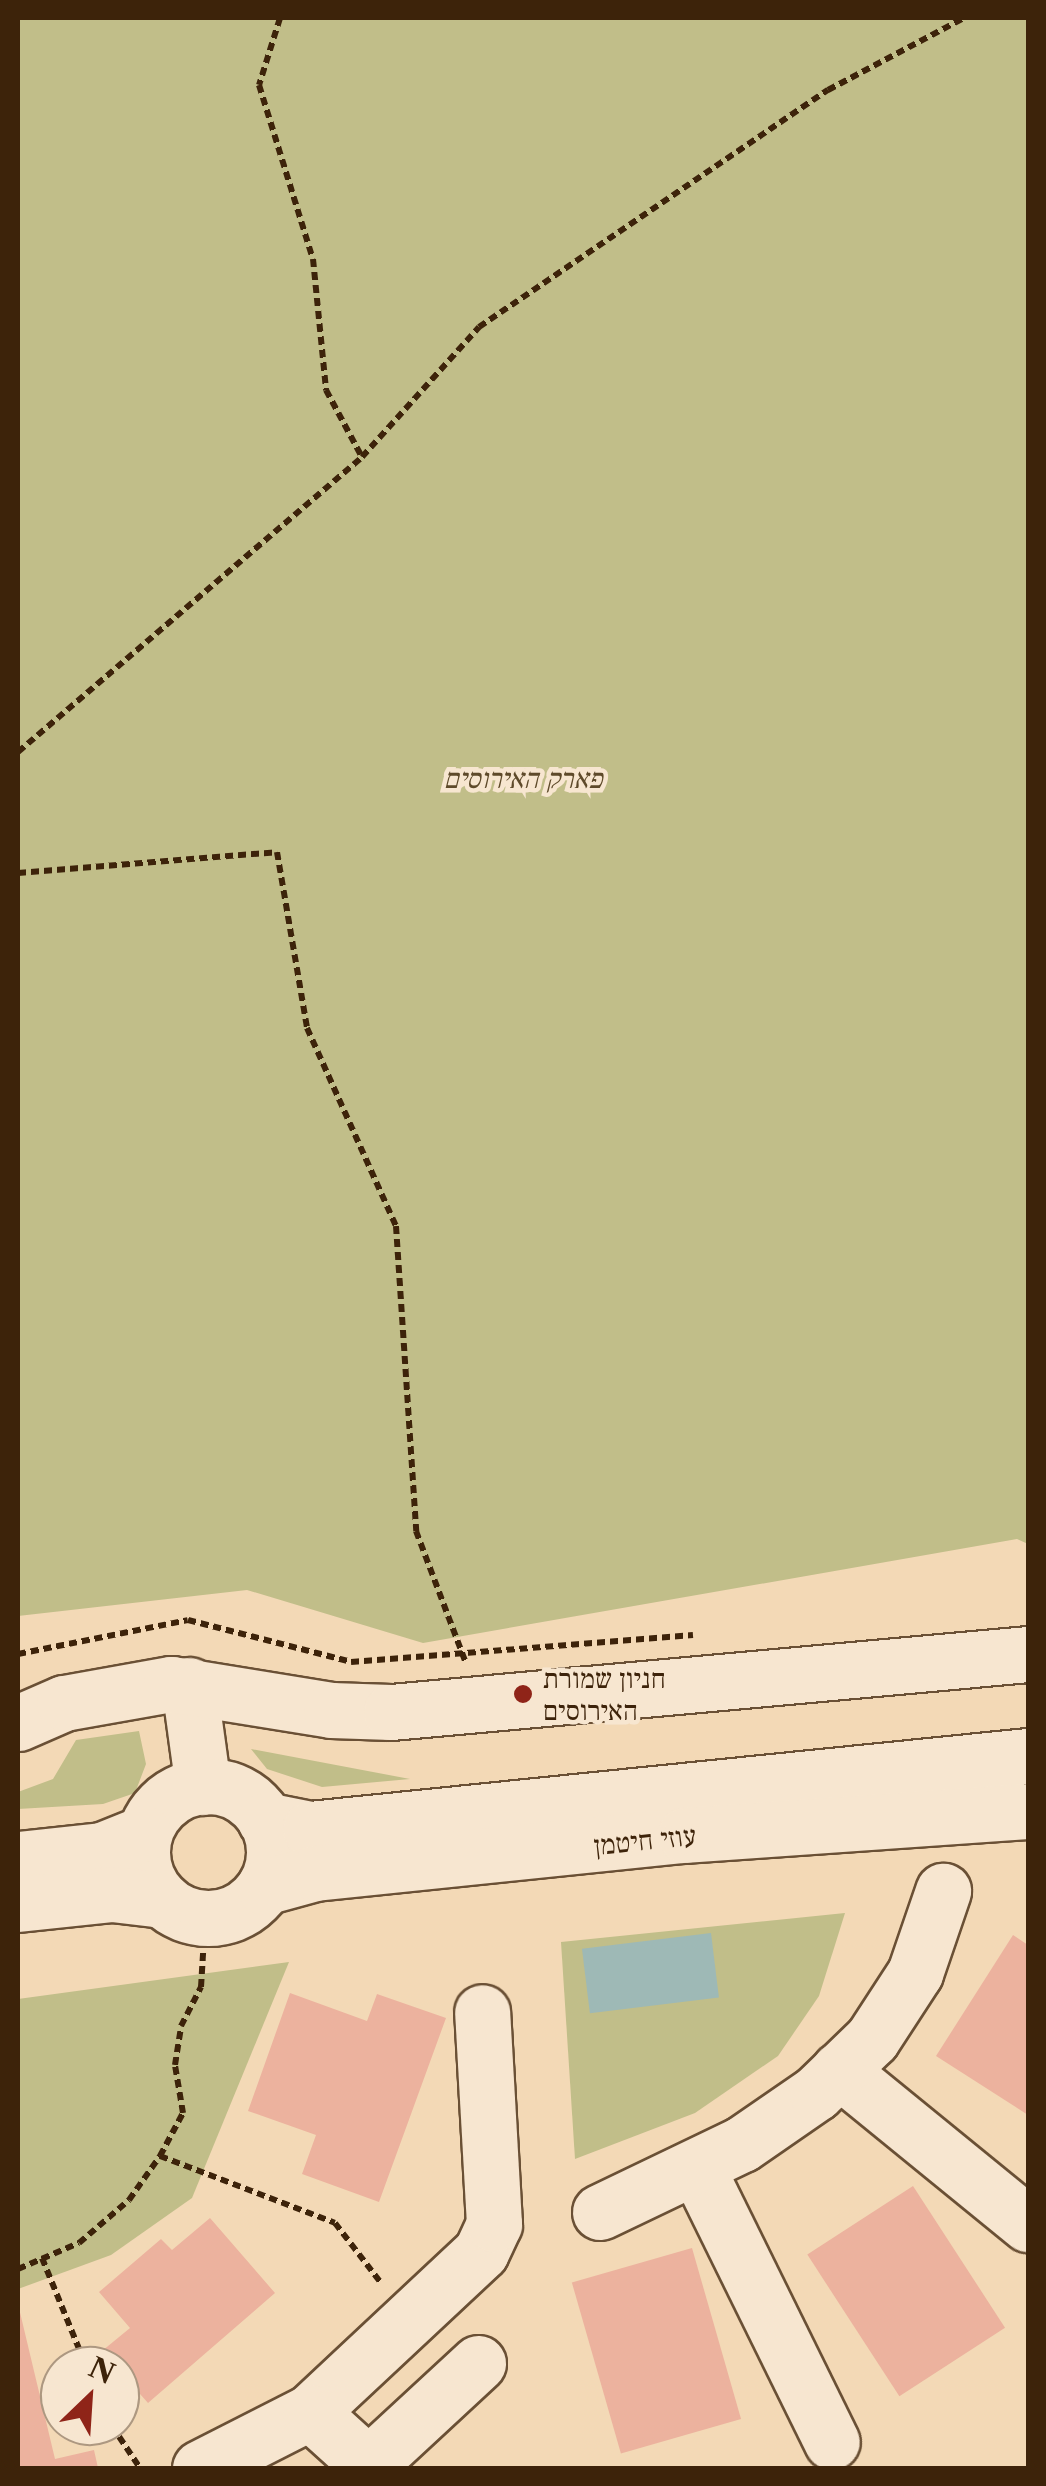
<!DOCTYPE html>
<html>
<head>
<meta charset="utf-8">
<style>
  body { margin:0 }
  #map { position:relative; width:1046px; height:2486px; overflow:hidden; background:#f3d9b6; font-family:"Libre Caslon Text","Frank Ruhl Libre",serif }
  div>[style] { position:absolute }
  .green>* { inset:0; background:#c1be89 }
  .water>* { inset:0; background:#9eb9b6; transform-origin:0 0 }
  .building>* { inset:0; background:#ecb29e; transform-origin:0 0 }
  .path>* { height:6px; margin-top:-3px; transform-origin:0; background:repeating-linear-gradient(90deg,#3d230a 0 8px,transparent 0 13px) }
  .roads { filter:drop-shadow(2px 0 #6a5035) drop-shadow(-2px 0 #6a5035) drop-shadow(0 2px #6a5035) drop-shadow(0 -2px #6a5035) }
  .minor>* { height:55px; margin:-27.5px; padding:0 27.5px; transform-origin:27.5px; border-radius:27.5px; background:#f7e6d0 }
  .minor>.ring { margin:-27.5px; padding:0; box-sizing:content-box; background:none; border:55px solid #f7e6d0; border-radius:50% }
  .dots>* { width:28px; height:28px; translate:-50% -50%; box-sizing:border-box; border:5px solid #f7e6d0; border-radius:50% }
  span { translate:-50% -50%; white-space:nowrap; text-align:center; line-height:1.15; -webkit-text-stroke:9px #f7e6d0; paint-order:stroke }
  .park-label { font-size:28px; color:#5e4a2a; font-style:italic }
  .poi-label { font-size:28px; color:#3d230a }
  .left { translate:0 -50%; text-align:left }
  .street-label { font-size:28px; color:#3d230a }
  .frame { position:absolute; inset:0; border:20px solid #3d230a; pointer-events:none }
  .north { position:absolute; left:40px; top:2346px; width:100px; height:100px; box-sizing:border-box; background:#f7e6d0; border:2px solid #ad9881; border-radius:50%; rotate:25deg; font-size:28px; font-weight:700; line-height:40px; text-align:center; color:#3d230a }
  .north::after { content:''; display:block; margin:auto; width:35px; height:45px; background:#8f2418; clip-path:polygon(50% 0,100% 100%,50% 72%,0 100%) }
</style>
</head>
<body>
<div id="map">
  <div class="green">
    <i style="clip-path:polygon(18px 18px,1028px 18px,1028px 1544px,1017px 1539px,423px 1643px,247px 1590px,18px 1616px)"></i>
    <i style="clip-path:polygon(139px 1731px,146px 1764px,135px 1793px,103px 1804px,18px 1809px,18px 1792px,53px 1779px,76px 1740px)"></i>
    <i style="clip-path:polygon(251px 1749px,410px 1779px,322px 1787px,267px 1769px)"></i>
    <i style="clip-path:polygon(845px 1913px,819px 1996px,778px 2056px,695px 2113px,575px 2159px,561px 1942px)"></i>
    <i style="clip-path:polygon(289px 1962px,192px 2198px,111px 2255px,18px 2289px,18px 1999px)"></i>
  </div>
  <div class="water">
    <i style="left:711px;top:1933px;width:65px;height:130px;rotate:83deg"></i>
  </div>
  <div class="building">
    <i style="clip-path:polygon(1013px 1935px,1028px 1945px,1028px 2115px,936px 2056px)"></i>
    <i style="clip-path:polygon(290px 1993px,367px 2021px,377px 1994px,446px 2018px,379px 2202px,302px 2174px,316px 2135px,248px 2111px)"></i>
    <i style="left:913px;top:2186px;width:169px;height:126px;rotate:57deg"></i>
    <i style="clip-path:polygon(210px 2218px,275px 2293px,148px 2403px,102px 2351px,130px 2328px,99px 2292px,161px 2239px,172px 2250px)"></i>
    <i style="left:692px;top:2248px;width:178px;height:125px;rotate:74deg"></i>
    <i style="clip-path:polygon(18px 2304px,55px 2459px,94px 2450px,98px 2468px,18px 2468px)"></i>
  </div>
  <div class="path">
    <i style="left:280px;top:18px;width:70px;rotate:107.4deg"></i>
    <i style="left:259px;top:85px;width:182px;rotate:72.8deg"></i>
    <i style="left:313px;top:259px;width:132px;rotate:84.3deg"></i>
    <i style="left:326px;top:390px;width:76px;rotate:61.8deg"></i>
    <i style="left:18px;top:752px;width:453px;rotate:-40.6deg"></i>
    <i style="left:362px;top:457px;width:175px;rotate:-48deg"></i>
    <i style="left:479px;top:327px;width:422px;rotate:-34.2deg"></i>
    <i style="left:828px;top:90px;width:154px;rotate:-27.9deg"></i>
    <i style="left:18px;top:873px;width:260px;rotate:-4.6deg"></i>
    <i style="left:277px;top:852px;width:179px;rotate:80.3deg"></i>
    <i style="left:307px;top:1028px;width:217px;rotate:65.8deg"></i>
    <i style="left:396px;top:1226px;width:306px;rotate:86.2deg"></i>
    <i style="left:416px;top:1531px;width:141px;rotate:69.3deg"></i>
    <i style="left:18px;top:1654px;width:173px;rotate:-11.3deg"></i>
    <i style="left:188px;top:1620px;width:168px;rotate:14.4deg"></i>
    <i style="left:351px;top:1662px;width:343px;rotate:-4.5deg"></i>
    <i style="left:160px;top:2156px;width:187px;rotate:20.9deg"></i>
    <i style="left:335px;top:2223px;width:76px;rotate:52.5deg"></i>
    <i style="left:42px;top:2258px;width:117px;rotate:67.8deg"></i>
    <i style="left:18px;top:2269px;width:66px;rotate:-23.1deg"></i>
    <i style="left:79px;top:2243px;width:66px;rotate:-40.7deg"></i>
    <i style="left:129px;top:2200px;width:54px;rotate:-54.8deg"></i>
    <i style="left:160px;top:2156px;width:49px;rotate:-61.9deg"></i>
    <i style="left:183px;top:2113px;width:49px;rotate:-99.5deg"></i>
    <i style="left:175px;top:2065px;width:39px;rotate:-81deg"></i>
    <i style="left:181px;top:2026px;width:44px;rotate:-62.9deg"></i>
    <i style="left:201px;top:1987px;width:66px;rotate:-86.5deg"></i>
    <i style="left:112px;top:2426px;width:50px;rotate:56.3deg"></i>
  </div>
  <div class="roads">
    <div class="minor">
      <i style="left:189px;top:1685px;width:103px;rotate:82.2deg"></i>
      <i style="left:18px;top:1723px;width:50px;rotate:-23.5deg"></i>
      <i style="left:64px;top:1703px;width:109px;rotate:-10.1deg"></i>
      <i style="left:171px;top:1684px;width:162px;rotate:9.2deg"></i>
      <i style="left:331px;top:1710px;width:60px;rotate:1.9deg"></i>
      <i style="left:391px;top:1712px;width:640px;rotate:-5.2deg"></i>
      <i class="ring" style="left:142px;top:1786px;width:77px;height:77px"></i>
      <i style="left:265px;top:1820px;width:46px;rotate:11.3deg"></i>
      <i style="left:310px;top:1829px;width:722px;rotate:-5.81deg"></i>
      <i style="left:18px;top:1859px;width:84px;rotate:-6.1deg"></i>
      <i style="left:102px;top:1850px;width:45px;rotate:-22deg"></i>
      <i style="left:264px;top:1887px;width:53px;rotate:-15.4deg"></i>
      <i style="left:315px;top:1873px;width:372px;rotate:-5.9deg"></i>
      <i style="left:685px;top:1835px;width:344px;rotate:-4deg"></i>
      <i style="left:18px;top:1904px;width:95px;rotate:-6.1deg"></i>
      <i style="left:112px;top:1894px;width:51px;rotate:6.7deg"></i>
      <i style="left:839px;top:2070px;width:244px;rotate:39.2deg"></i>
      <i style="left:697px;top:2168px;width:305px;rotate:63.8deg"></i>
      <i style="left:600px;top:2212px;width:157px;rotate:-25.6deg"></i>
      <i style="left:742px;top:2144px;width:90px;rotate:-34.6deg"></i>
      <i style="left:816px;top:2093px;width:78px;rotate:-44deg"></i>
      <i style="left:872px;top:2039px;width:79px;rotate:-56.9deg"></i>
      <i style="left:915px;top:1973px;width:87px;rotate:-71.1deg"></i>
      <i style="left:310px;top:2412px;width:234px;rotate:-43.1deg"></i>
      <i style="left:481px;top:2252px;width:31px;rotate:-65deg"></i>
      <i style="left:494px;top:2224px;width:212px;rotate:-93.2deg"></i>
      <i style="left:368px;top:2465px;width:150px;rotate:-42.8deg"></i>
      <i style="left:200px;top:2468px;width:123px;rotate:-27deg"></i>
      <i style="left:310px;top:2412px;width:84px;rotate:42.1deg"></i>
    </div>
  </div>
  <div class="dots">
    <i style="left:523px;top:1694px;background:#8f2418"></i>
  </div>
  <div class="park-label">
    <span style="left:523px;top:778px">פארק האירוסים</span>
  </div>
  <div class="poi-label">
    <span class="left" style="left:543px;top:1694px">חניון שמורת<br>האירוסים</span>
  </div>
  <div class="street-label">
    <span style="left:645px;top:1840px;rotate:-6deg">עוזי חיטמן</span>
  </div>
  <div class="frame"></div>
  <div class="north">N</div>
</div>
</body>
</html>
